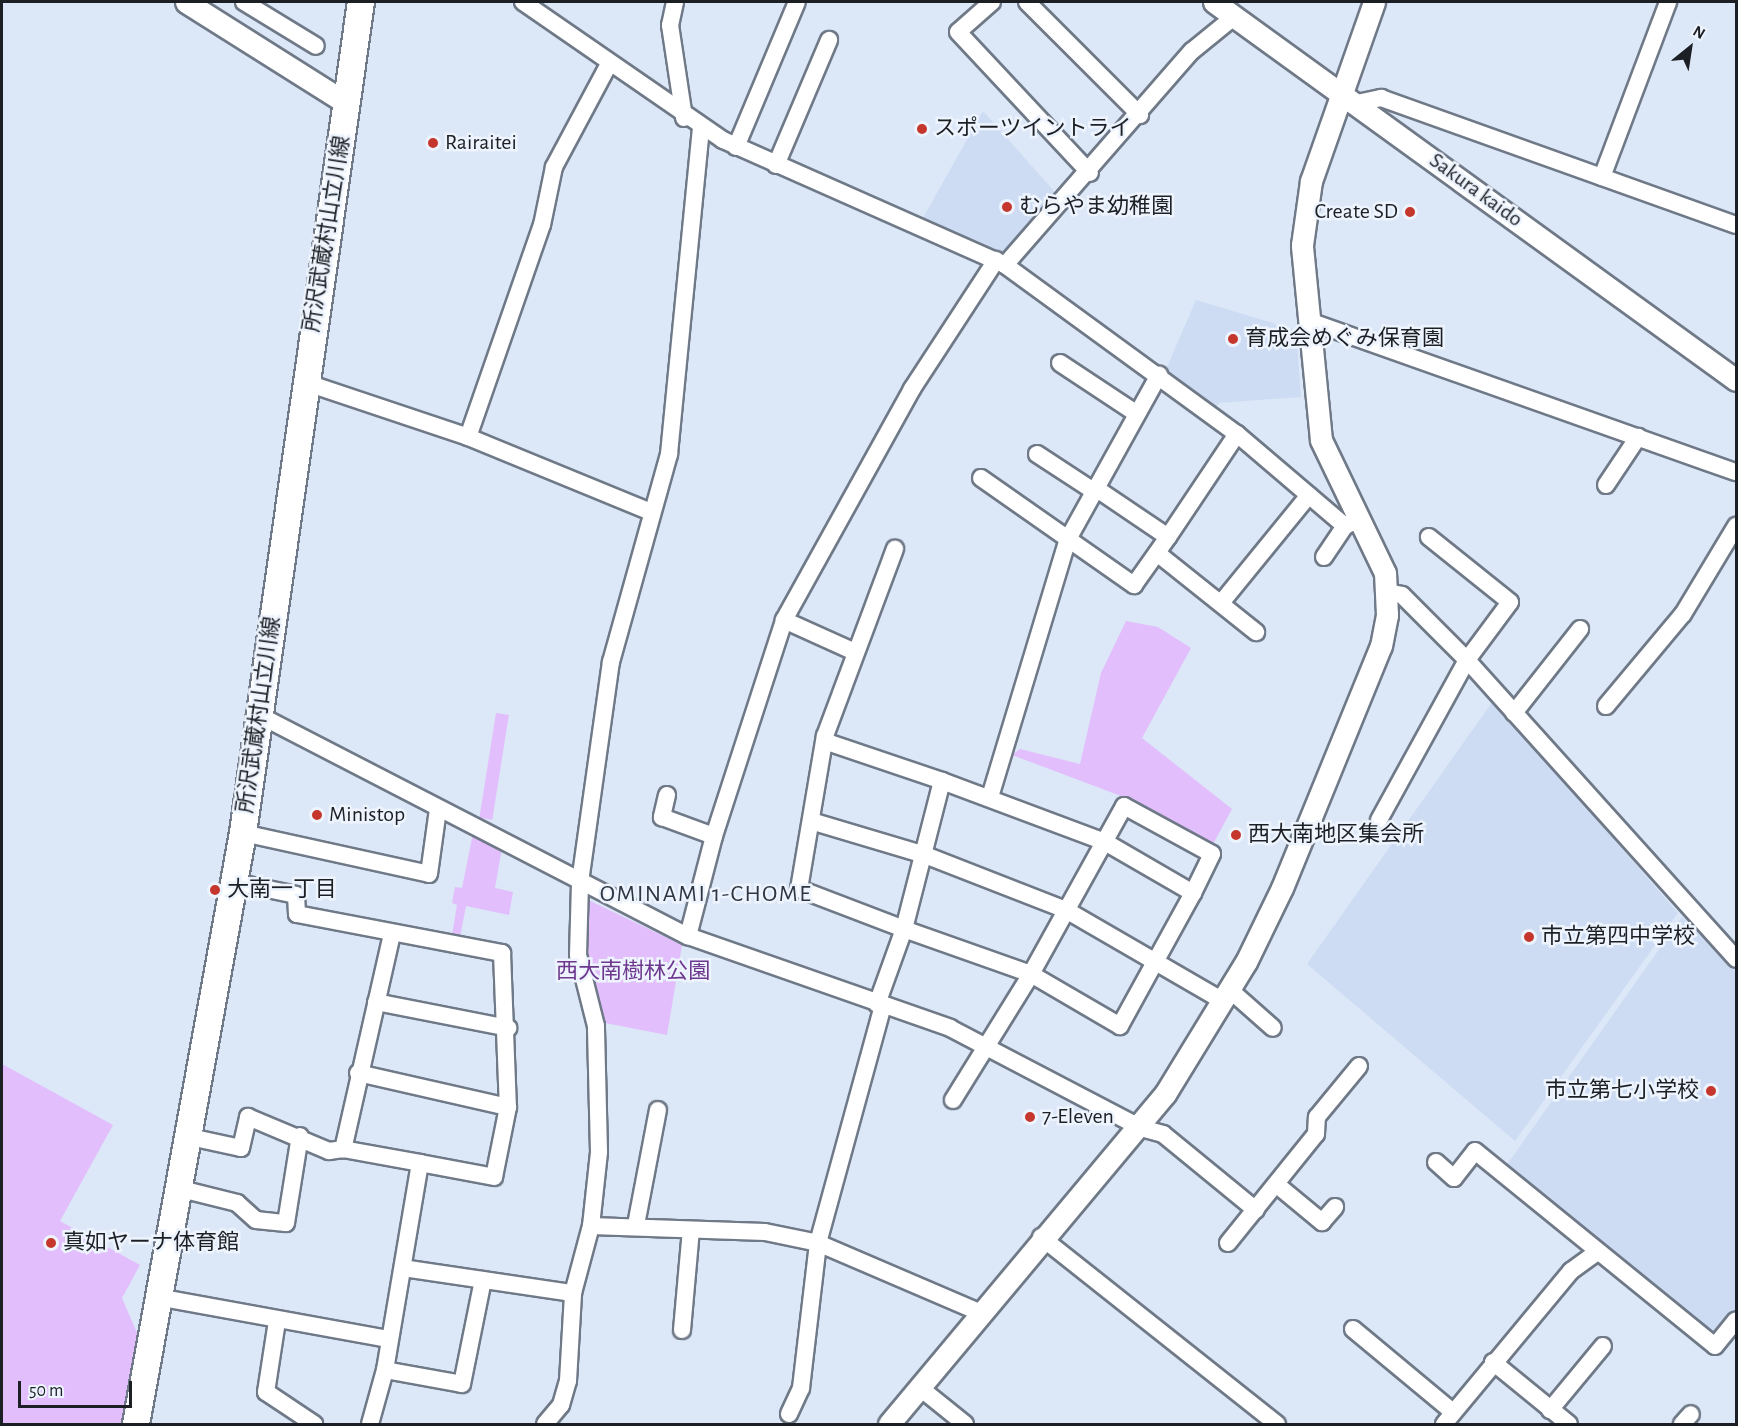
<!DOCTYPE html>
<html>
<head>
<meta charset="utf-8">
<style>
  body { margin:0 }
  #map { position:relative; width:1738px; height:1426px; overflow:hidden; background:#dce7f7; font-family:"Alegreya Sans","Noto Sans JP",sans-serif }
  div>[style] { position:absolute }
  .built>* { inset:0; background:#cddcf3 }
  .green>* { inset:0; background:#e2befc; transform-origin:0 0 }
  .roads { filter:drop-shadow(2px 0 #6f7987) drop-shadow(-2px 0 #6f7987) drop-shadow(0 2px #6f7987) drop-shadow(0 -2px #6f7987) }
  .minor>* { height:16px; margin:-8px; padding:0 8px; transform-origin:8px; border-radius:8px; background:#fff }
  .tertiary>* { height:21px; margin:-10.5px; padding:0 10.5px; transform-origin:10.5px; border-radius:10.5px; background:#fff }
  .primary>* { height:26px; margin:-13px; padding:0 13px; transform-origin:13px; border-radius:13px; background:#fff }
  .dots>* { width:16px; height:16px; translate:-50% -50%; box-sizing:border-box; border:3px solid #edf4fe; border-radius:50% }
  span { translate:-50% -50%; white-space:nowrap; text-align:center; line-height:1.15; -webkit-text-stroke:5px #edf4fe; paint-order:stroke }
  .poi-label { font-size:22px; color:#1c2025 }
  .left { translate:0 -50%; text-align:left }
  .right { translate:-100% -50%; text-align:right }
  .street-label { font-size:22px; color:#1c2025 }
  .park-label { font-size:22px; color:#6e388f }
  .neighbourhood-label { font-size:24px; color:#2d3642; letter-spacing:1.5px }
  .frame { position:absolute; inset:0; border:3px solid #1c2025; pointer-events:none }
  .north { position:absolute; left:1660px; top:18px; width:60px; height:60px; -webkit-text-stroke:4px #edf4fe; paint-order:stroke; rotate:30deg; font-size:16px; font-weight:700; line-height:24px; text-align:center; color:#1c2025 }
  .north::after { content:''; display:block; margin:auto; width:21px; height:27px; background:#1c2025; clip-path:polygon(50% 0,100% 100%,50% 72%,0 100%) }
  .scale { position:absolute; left:18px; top:1381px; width:114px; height:27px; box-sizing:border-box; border:3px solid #1c2025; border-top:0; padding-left:8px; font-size:18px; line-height:21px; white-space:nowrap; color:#1c2025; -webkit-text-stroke:4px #edf4fe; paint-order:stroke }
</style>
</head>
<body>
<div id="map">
  <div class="built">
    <i style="clip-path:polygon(983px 111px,1062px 200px,1004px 258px,919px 225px)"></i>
    <i style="clip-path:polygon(1196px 300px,1296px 330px,1301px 397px,1219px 403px,1214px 411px,1164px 374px)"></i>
    <i style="clip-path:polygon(1493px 701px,1678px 913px,1515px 1141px,1307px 964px)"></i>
    <i style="clip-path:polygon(1682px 917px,1736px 971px,1736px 1311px,1716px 1337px,1506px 1166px)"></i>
  </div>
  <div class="green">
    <i style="clip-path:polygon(1126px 621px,1158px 627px,1191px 648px,1142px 738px,1232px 809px,1212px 846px,1121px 796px,1012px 755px,1020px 749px,1080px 764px,1101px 673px)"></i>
    <i style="left:496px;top:713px;width:13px;height:106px;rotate:9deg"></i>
    <i style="clip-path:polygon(473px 833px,502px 848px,495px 888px,513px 892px,509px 915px,466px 906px,459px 942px,451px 941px,457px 905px,452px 903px,455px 887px,462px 888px)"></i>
    <i style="clip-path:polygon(582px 897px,682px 945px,667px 1035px,600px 1022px,586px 962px)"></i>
    <i style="clip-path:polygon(2px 1064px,113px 1125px,60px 1221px,140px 1265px,122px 1298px,141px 1342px,122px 1424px,2px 1424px)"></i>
  </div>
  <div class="roads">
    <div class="minor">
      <i style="left:244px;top:2px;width:84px;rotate:31.4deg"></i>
      <i style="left:523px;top:2px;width:243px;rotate:34.6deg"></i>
      <i style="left:723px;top:140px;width:308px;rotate:23.9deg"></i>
      <i style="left:1005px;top:265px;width:287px;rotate:36.1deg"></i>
      <i style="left:1237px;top:434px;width:142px;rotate:40.4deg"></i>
      <i style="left:1345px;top:526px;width:16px;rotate:-27deg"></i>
      <i style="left:675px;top:2px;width:24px;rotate:102deg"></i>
      <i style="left:670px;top:25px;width:94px;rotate:81.4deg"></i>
      <i style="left:992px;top:2px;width:45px;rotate:138.6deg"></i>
      <i style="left:958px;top:32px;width:193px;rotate:46.9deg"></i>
      <i style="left:1027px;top:2px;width:160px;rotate:45deg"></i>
      <i style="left:1357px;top:103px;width:25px;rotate:-12deg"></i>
      <i style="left:1381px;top:98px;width:377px;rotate:19.7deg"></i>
      <i style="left:736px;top:147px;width:157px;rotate:-67.2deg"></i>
      <i style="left:776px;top:165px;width:136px;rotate:-67deg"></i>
      <i style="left:1602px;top:177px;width:187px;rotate:-69.3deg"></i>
      <i style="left:1005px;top:265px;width:284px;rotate:-48.9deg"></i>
      <i style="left:1192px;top:51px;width:55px;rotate:-39.1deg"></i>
      <i style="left:1309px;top:321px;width:453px;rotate:19.5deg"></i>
      <i style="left:1060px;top:363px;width:92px;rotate:33.5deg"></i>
      <i style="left:304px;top:382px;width:173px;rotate:18.5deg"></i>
      <i style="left:468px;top:437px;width:198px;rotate:22.3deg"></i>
      <i style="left:468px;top:437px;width:225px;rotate:-70.8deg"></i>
      <i style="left:542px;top:225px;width:59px;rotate:-78.3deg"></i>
      <i style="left:554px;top:167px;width:117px;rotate:-61.9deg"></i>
      <i style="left:1037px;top:454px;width:66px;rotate:33.2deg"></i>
      <i style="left:981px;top:478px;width:187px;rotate:35deg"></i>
      <i style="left:1134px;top:585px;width:59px;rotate:-54.7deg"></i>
      <i style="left:1168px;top:537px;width:89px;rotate:-146deg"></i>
      <i style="left:1606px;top:485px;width:58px;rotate:-56.3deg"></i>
      <i style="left:1168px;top:537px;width:124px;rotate:-56.2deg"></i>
      <i style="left:1157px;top:553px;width:127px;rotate:38.6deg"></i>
      <i style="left:1324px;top:557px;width:37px;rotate:-56deg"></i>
      <i style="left:1387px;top:592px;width:15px;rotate:11deg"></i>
      <i style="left:1402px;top:595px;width:92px;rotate:45deg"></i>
      <i style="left:1467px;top:660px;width:402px;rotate:48deg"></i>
      <i style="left:1221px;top:603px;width:139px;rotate:-50.8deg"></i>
      <i style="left:784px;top:620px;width:78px;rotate:24.3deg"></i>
      <i style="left:1606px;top:706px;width:120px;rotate:-50.1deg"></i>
      <i style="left:1683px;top:614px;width:103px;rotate:-58.9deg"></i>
      <i style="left:1514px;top:713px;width:107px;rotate:-51.8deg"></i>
      <i style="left:257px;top:714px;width:485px;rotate:27.3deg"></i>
      <i style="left:688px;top:936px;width:278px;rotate:19.3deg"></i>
      <i style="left:950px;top:1028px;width:216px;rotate:27.6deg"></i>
      <i style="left:1141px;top:1128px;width:23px;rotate:15deg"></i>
      <i style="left:1163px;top:1134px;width:120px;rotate:39.3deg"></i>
      <i style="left:827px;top:742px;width:121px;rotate:18.7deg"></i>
      <i style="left:667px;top:795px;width:23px;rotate:103deg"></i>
      <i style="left:662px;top:817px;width:55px;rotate:20.1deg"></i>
      <i style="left:990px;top:797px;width:270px;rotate:-73.2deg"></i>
      <i style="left:1068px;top:539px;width:188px;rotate:-61deg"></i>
      <i style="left:1379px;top:820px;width:183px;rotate:-61.2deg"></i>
      <i style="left:1467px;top:660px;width:72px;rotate:-53.4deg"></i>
      <i style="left:1510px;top:602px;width:104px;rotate:-141.3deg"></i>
      <i style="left:811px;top:821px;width:119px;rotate:16.6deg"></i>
      <i style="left:925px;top:855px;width:151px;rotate:21.3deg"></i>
      <i style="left:1066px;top:910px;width:181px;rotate:30.1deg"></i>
      <i style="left:243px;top:833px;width:190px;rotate:12.4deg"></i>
      <i style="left:429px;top:874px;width:66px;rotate:-82.1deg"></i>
      <i style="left:234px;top:882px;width:63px;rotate:11.8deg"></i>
      <i style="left:296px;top:895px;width:19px;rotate:87deg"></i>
      <i style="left:297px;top:914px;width:209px;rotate:10.8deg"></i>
      <i style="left:502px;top:953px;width:154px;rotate:87.8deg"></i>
      <i style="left:508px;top:1107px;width:71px;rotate:101.3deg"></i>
      <i style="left:494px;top:1177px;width:75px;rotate:-169.3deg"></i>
      <i style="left:420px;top:1163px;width:210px;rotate:99.6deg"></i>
      <i style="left:385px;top:1370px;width:56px;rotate:105.5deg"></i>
      <i style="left:392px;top:934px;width:221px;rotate:102.8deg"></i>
      <i style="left:343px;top:1149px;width:78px;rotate:10.3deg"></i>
      <i style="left:688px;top:936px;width:103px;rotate:-75.4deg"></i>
      <i style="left:714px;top:836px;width:227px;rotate:-72deg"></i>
      <i style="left:784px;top:620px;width:264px;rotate:-61deg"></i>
      <i style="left:912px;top:389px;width:154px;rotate:-56.9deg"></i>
      <i style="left:1230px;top:990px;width:57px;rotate:41.5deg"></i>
      <i style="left:376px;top:1002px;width:135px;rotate:11.1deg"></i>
      <i style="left:877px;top:1004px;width:80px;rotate:-70.2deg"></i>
      <i style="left:904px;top:929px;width:153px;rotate:-75.6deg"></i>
      <i style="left:942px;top:781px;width:174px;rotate:20.5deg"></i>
      <i style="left:1105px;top:842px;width:102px;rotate:30.1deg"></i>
      <i style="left:1193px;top:893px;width:152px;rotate:118.8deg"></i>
      <i style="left:1120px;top:1026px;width:103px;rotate:-149.7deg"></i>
      <i style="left:1031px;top:974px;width:135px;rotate:-160.5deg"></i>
      <i style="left:904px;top:929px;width:112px;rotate:-159.1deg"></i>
      <i style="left:799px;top:889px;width:155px;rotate:-80.4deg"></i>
      <i style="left:825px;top:736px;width:200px;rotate:-69.5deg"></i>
      <i style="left:358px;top:1073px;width:154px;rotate:12.8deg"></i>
      <i style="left:953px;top:1100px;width:148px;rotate:-58.2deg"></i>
      <i style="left:1031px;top:974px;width:192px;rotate:-61deg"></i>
      <i style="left:1124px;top:806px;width:100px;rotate:28.6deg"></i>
      <i style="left:1212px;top:854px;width:43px;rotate:116deg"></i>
      <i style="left:190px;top:1137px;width:52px;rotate:12.2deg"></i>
      <i style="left:241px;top:1148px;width:32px;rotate:-77deg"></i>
      <i style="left:248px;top:1117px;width:88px;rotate:22.8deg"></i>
      <i style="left:329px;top:1151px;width:14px;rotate:-8deg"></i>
      <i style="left:1436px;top:1162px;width:24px;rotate:42deg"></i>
      <i style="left:1454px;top:1178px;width:34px;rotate:-52deg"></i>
      <i style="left:1475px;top:1151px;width:309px;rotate:39.1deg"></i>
      <i style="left:1715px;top:1346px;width:33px;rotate:-51deg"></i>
      <i style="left:1276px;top:1184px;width:60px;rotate:39.6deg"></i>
      <i style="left:1322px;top:1222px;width:20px;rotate:-49deg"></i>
      <i style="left:181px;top:1189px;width:58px;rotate:14deg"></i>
      <i style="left:237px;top:1203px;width:25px;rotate:42deg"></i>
      <i style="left:256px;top:1220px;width:30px;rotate:6deg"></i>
      <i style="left:286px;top:1223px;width:88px;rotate:-80.9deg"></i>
      <i style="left:636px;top:1225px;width:117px;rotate:-79.2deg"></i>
      <i style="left:591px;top:1226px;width:174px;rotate:2deg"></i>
      <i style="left:765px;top:1232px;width:54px;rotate:11.7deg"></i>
      <i style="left:818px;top:1243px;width:175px;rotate:23.2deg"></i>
      <i style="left:1041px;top:1237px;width:301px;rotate:38.4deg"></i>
      <i style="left:1228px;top:1243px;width:140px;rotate:-51.1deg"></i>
      <i style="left:1316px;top:1134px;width:17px;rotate:-87deg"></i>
      <i style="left:1317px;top:1117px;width:66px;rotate:-50.5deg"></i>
      <i style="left:403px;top:1268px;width:172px;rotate:8.4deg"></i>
      <i style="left:163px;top:1298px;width:230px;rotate:10.3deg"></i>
      <i style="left:277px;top:1321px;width:72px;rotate:98.8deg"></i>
      <i style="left:266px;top:1392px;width:58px;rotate:33.7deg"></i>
      <i style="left:1353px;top:1329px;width:130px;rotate:39.7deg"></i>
      <i style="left:682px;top:1330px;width:100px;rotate:-84.9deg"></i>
      <i style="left:1493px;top:1362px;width:98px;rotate:39.2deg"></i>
      <i style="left:385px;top:1370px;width:78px;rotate:10.3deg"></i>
      <i style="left:462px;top:1384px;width:106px;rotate:-78.6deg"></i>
      <i style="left:919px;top:1387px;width:59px;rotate:38.8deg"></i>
      <i style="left:1550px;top:1410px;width:83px;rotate:-50.4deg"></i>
      <i style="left:789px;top:1414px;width:29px;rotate:-65deg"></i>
      <i style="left:801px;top:1388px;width:146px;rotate:-83.3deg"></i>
      <i style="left:818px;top:1243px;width:246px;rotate:-74.7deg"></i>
      <i style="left:545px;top:1424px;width:25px;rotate:-50deg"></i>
      <i style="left:561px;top:1405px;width:25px;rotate:-74deg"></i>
      <i style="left:568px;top:1381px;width:88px;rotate:-86.7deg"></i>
      <i style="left:573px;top:1293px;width:69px;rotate:-75deg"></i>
      <i style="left:591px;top:1226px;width:74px;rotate:-83.8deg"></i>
      <i style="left:599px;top:1152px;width:126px;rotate:-91.4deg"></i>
      <i style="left:596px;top:1026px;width:73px;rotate:-104.2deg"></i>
      <i style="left:578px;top:955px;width:73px;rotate:-88.4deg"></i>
      <i style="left:580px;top:882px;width:222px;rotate:-82deg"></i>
      <i style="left:611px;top:662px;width:216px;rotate:-74.4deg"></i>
      <i style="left:669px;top:454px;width:329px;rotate:-84.4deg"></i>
      <i style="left:1444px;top:1424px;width:199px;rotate:-50.3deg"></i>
      <i style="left:1571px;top:1271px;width:32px;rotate:-36deg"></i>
      <i style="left:1682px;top:1424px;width:13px;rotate:-48deg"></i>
    </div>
    <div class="tertiary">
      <i style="left:186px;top:2px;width:191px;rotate:32.2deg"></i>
      <i style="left:1214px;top:2px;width:644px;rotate:35.91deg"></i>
      <i style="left:889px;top:1424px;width:430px;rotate:-50.1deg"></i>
      <i style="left:1165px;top:1094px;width:155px;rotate:-58.5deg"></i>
      <i style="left:1246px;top:962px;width:82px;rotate:-64.1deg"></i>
      <i style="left:1282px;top:888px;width:261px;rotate:-67.8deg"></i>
      <i style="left:1381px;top:646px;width:32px;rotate:-79deg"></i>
      <i style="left:1387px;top:615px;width:42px;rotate:-92.7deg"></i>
      <i style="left:1385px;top:573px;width:148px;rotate:-115.7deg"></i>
      <i style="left:1321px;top:440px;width:196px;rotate:-95.6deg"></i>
      <i style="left:1302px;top:245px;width:65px;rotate:-82deg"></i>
      <i style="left:1311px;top:181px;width:190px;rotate:-70.6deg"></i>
    </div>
    <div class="primary">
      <i style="left:136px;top:1424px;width:601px;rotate:-79.74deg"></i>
      <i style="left:243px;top:833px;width:839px;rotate:-81.92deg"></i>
    </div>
  </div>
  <div class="dots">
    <i style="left:922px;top:129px;background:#c5372c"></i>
    <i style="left:433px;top:143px;background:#c5372c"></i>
    <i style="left:1007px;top:207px;background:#c5372c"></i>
    <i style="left:1410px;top:212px;background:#c5372c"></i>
    <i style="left:1233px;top:339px;background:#c5372c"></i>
    <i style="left:317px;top:815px;background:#c5372c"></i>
    <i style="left:1236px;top:835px;background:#c5372c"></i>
    <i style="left:215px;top:890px;background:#c5372c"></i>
    <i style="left:1529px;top:937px;background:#c5372c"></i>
    <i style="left:1711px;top:1091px;background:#c5372c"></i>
    <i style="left:1030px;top:1117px;background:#c5372c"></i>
    <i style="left:51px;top:1243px;background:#c5372c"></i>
  </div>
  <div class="poi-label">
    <span class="left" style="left:934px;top:129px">スポーツイントライ</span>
    <span class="left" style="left:445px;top:143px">Rairaitei</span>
    <span class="left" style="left:1019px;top:207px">むらやま幼稚園</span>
    <span class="right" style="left:1398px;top:212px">Create SD</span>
    <span class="left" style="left:1245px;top:339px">育成会めぐみ保育園</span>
    <span class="left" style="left:329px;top:815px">Ministop</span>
    <span class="left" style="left:1248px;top:835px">西大南地区集会所</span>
    <span class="left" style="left:227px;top:890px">大南一丁目</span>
    <span class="left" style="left:1541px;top:937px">市立第四中学校</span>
    <span class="right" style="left:1699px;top:1091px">市立第七小学校</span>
    <span class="left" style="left:1042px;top:1117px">7-Eleven</span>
    <span class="left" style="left:63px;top:1243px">真如ヤーナ体育館</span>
  </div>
  <div class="street-label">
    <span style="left:1476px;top:190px;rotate:36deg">Sakura kaido</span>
    <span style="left:327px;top:234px;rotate:-81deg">所沢武蔵村山立川線</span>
    <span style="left:259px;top:715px;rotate:-82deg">所沢武蔵村山立川線</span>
  </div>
  <div class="park-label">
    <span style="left:633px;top:972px">西大南樹林公園</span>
  </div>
  <div class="neighbourhood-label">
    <span style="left:706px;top:895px">OMINAMI 1-CHOME</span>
  </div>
  <div class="frame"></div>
  <div class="north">N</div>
  <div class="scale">50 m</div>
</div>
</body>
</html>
